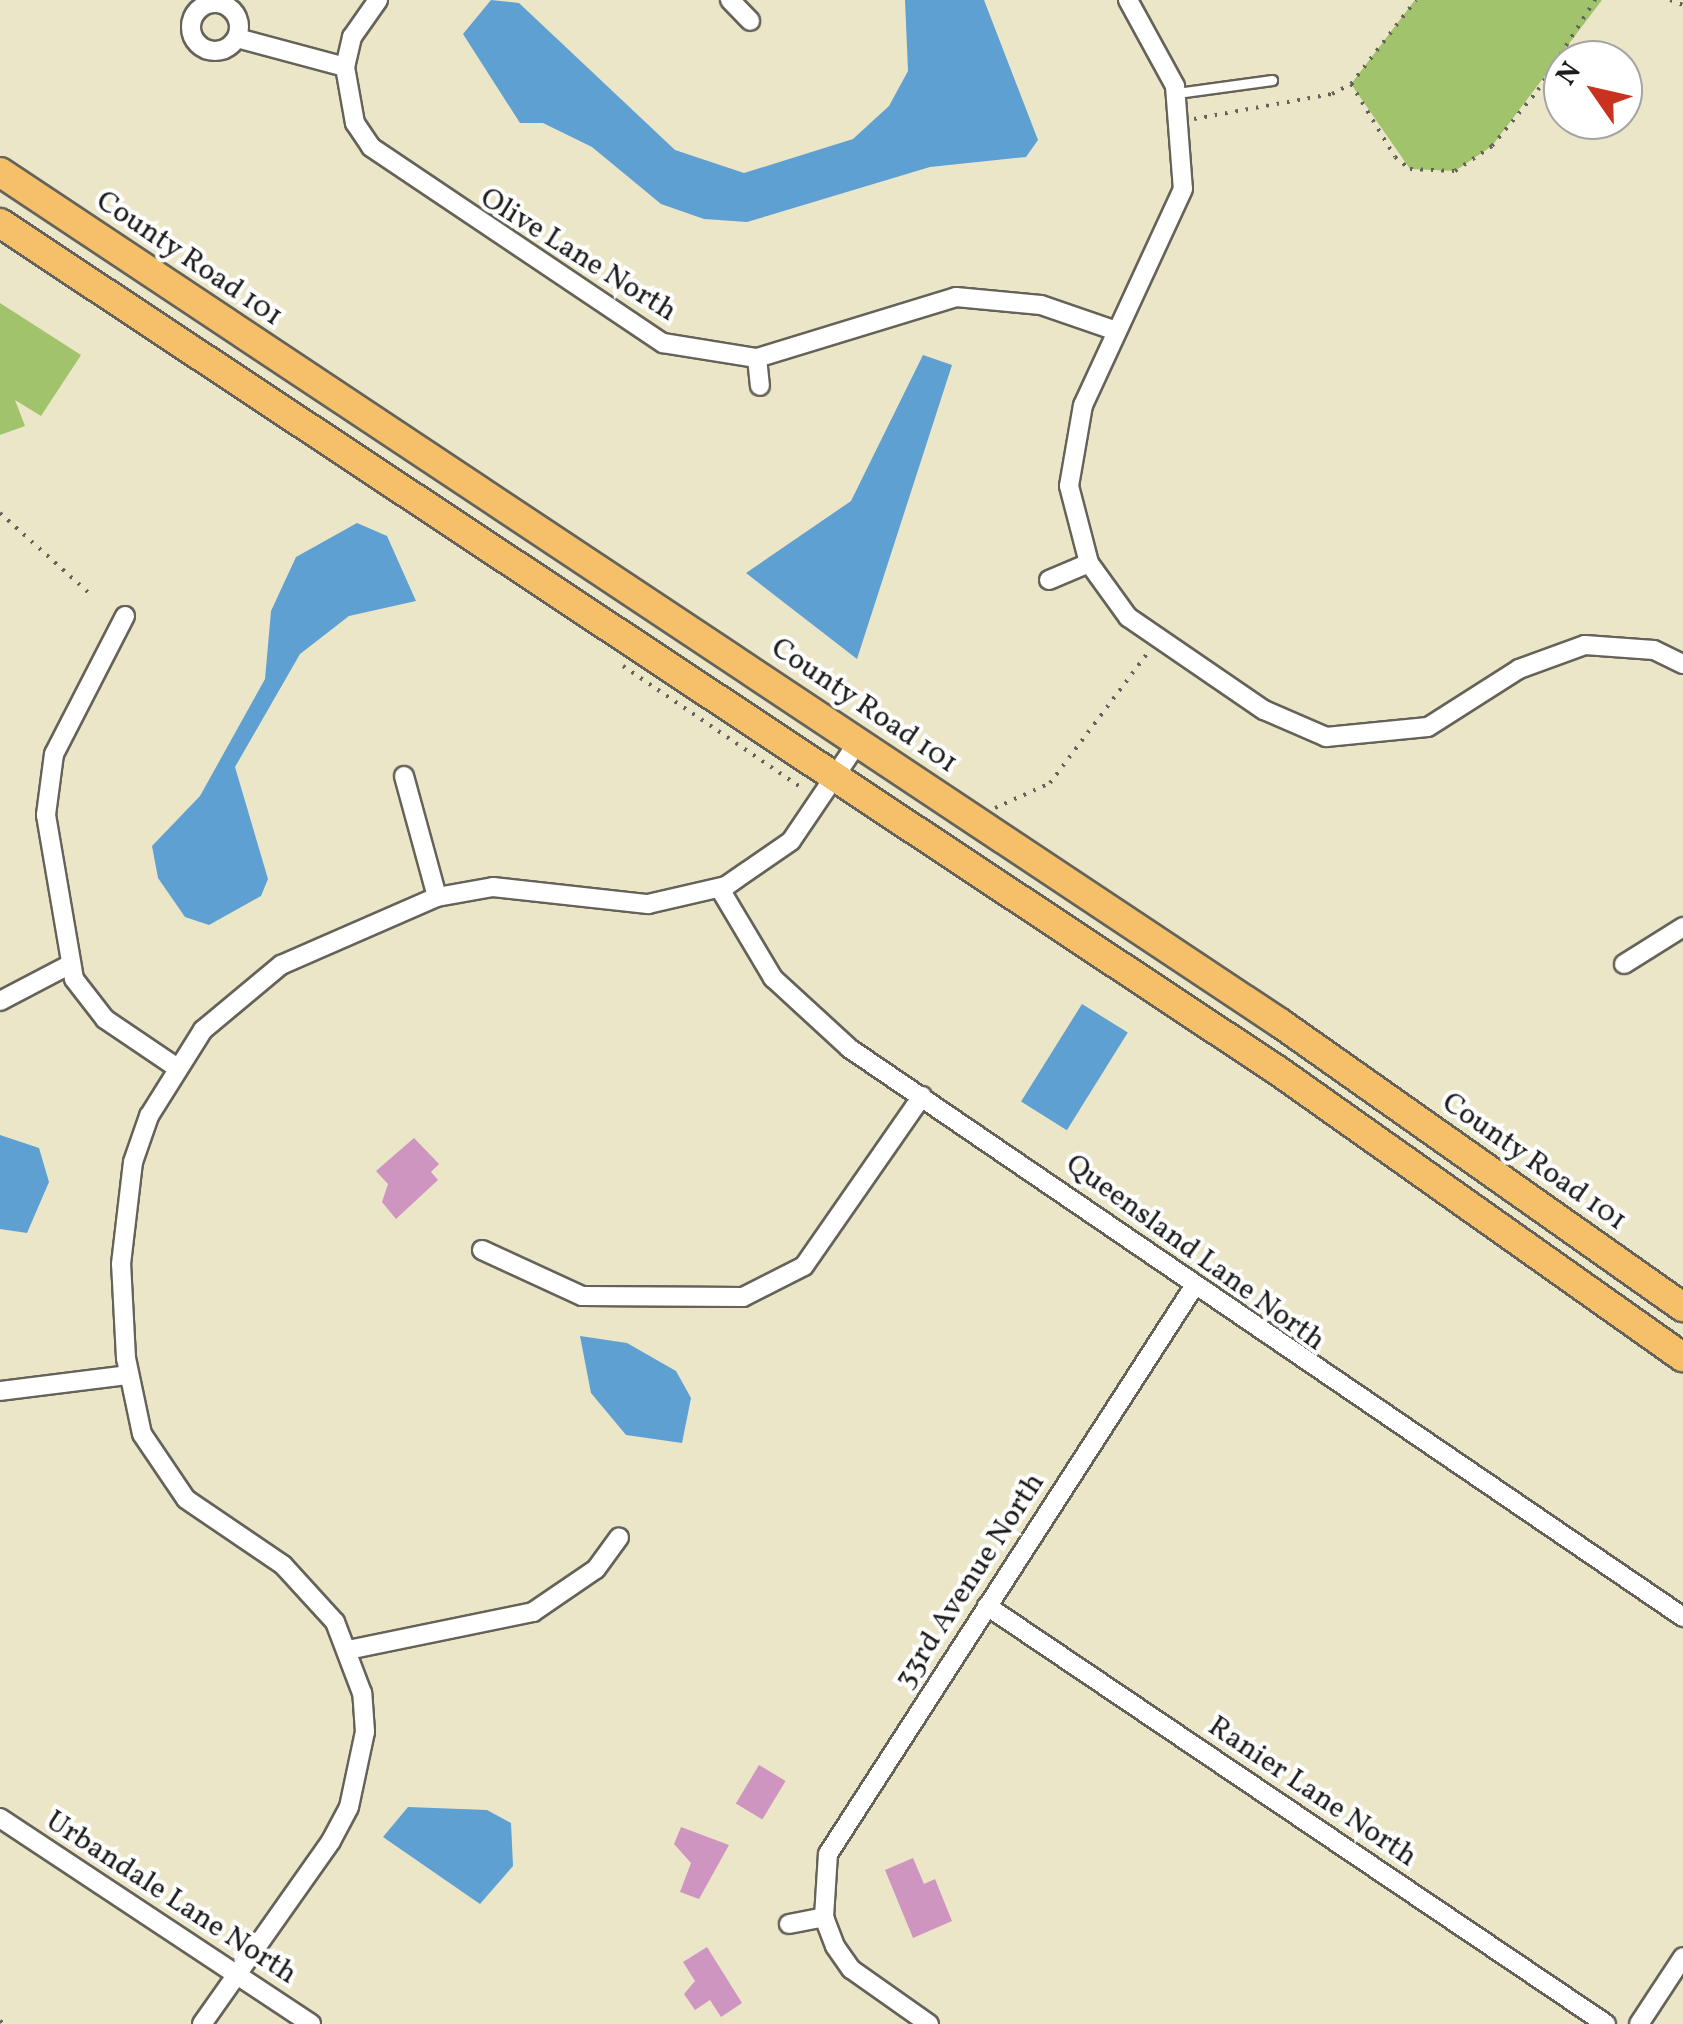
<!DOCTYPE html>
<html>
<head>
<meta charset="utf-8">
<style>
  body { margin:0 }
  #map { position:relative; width:1683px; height:2024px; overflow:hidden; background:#ece6c9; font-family:Vollkorn,serif }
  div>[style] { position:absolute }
  .green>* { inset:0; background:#a1c36c }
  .water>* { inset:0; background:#5ea0d2; transform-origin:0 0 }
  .building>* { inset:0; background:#ce95c1; transform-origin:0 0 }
  .path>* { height:4px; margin-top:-2px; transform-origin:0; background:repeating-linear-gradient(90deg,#656359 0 2.5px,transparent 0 10.5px) }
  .roads { filter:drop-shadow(2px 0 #656359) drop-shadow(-2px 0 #656359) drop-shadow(0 2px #656359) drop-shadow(0 -2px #656359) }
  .lane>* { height:9px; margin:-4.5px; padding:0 4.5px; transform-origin:4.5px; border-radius:4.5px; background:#fff }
  .street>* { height:18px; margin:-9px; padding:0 9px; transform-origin:9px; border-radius:9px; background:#fff }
  .street>.ring { margin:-9px; padding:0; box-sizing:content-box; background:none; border:18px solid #fff; border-radius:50% }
  .primary>* { height:28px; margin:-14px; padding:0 14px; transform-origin:14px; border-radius:14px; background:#f6c06b }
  span { translate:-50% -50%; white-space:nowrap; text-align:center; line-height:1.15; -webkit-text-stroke:8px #fff; paint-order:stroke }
  .street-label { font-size:30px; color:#1c1c1c }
  .north { position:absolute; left:1543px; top:40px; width:100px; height:100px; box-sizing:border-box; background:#fff; border:2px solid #a4a4a4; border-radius:50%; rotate:304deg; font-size:28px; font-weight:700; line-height:40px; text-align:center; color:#1c1c1c }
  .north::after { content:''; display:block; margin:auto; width:35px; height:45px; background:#c8321e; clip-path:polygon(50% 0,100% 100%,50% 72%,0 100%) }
</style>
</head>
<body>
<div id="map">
  <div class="green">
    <i style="clip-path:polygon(1415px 0,1602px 0,1492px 146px,1455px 171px,1410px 169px,1351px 84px)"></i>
    <i style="clip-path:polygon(0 303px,81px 355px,41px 416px,15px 400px,25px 426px,0 435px)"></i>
  </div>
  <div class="water">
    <i style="clip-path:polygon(491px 0,519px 3px,675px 150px,744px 173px,853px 139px,889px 106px,908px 71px,905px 0,984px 0,1038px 140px,1026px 157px,930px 167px,747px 222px,704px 219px,661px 204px,592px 147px,543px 123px,520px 123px,463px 34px)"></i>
    <i style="clip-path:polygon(923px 355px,952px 365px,857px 659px,746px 573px,851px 501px)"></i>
    <i style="clip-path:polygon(357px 523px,387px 536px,416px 601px,349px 616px,300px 654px,235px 767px,268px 879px,261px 896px,209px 925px,185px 917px,158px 878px,152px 846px,200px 796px,265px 679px,271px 611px,296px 557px)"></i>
    <i style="left:1082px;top:1004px;width:54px;height:115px;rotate:32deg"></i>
    <i style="clip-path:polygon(0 1135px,39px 1148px,49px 1182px,27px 1233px,0 1229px)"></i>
    <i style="clip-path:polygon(580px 1336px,627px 1343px,676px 1371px,691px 1398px,682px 1443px,626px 1435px,591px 1393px)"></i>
    <i style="clip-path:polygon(408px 1807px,487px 1810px,511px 1823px,513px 1866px,480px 1904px,383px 1837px)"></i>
  </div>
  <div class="building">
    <i style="clip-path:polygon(414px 1138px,439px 1164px,431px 1172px,438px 1180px,396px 1219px,382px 1202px,388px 1184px,376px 1171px)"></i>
    <i style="left:759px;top:1765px;width:31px;height:45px;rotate:31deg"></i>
    <i style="clip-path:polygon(681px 1827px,729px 1845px,699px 1899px,680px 1892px,691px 1863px,674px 1844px)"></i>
    <i style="clip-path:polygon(913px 1858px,924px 1884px,935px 1879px,952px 1921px,913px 1938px,885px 1870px)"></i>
    <i style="clip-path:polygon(707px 1947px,742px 2003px,721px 2017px,710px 2000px,695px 2010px,684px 1994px,695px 1981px,683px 1962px)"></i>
  </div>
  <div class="path">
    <i style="left:1670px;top:0;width:14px;rotate:21deg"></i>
    <i style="left:1351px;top:84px;width:85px;rotate:58.9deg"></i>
    <i style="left:1395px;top:157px;width:19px;rotate:39deg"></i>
    <i style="left:1410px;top:169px;width:45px;rotate:2.5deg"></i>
    <i style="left:1455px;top:171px;width:45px;rotate:-34deg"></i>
    <i style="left:1492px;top:146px;width:72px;rotate:-50.6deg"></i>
    <i style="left:1538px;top:90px;width:107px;rotate:-57.7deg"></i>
    <i style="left:1194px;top:119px;width:140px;rotate:-10.3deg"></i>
    <i style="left:1332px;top:94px;width:21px;rotate:-28deg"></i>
    <i style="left:1351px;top:84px;width:106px;rotate:-52.3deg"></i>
    <i style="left:0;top:513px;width:120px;rotate:42deg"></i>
    <i style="left:623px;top:666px;width:220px;rotate:34.3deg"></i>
    <i style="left:995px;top:808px;width:60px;rotate:-24.4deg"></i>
    <i style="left:1050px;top:783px;width:165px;rotate:-53.1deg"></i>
    <i style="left:0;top:2021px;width:6px;rotate:31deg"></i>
  </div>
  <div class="roads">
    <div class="lane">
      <i style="left:1177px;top:93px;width:96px;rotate:-7.8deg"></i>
    </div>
    <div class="street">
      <i style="left:378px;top:0;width:45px;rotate:125.1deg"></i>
      <i style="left:352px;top:37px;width:31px;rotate:103deg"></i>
      <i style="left:345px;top:67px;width:57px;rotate:79.9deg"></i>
      <i style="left:355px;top:123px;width:29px;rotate:56deg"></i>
      <i style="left:371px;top:147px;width:352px;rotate:33.9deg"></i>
      <i style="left:663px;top:343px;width:95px;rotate:9.1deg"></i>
      <i style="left:757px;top:358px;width:208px;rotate:-17deg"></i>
      <i style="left:956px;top:297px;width:85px;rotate:5.4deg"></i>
      <i style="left:1041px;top:305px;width:76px;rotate:19.1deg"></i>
      <i style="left:730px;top:0;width:29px;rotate:46deg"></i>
      <i style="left:1128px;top:0;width:98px;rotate:61.3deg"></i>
      <i style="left:1175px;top:86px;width:103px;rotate:85.6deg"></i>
      <i style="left:1183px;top:189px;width:238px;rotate:114.8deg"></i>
      <i style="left:1083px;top:405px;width:82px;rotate:99.8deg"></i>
      <i style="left:1069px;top:486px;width:80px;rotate:75.4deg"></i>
      <i style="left:1089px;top:563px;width:67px;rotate:54.2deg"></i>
      <i style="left:1128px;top:617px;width:165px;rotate:34.4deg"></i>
      <i style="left:1264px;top:710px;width:68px;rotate:23.5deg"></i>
      <i style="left:1326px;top:737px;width:102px;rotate:-5.6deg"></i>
      <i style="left:1428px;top:727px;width:108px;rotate:-32.5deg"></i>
      <i style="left:1519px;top:669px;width:70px;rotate:-20deg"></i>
      <i style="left:1585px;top:645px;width:69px;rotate:4.1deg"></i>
      <i style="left:1654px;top:650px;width:32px;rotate:26deg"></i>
      <i class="ring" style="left:191px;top:3px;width:30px;height:30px"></i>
      <i style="left:237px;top:38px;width:112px;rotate:15deg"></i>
      <i style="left:757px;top:358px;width:28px;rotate:84deg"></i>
      <i style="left:1049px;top:580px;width:43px;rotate:-23deg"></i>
      <i style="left:125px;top:616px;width:155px;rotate:117.2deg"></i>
      <i style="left:54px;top:754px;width:62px;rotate:97.5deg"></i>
      <i style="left:46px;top:815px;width:166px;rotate:80.3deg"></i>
      <i style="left:74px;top:979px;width:51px;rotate:52.2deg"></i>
      <i style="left:105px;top:1019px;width:86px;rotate:34.1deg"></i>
      <i style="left:404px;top:776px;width:125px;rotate:74.7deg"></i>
      <i style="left:720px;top:889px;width:104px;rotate:59.2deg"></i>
      <i style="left:773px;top:978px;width:103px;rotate:42.6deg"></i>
      <i style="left:849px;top:1048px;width:1010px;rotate:34.3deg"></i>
      <i style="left:1624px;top:964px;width:70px;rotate:-32.1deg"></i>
      <i style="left:0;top:1001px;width:76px;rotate:-27.6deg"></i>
      <i style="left:482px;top:1250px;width:110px;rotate:24.7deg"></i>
      <i style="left:582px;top:1296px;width:161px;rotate:0.4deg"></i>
      <i style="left:743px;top:1297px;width:68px;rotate:-26.9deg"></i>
      <i style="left:804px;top:1266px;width:207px;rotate:-55.2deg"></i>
      <i style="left:0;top:1391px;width:129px;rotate:-7.1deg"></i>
      <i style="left:987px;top:1606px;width:747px;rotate:34.03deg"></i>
      <i style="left:348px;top:1650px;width:189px;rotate:-11.6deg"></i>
      <i style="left:533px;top:1612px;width:76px;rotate:-34.3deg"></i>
      <i style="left:596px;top:1569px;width:39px;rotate:-54deg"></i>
      <i style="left:0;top:1818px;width:373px;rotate:33.5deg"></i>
      <i style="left:789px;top:1924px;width:36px;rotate:-11deg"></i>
      <i style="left:202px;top:2024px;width:224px;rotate:-54.8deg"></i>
      <i style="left:331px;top:1841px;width:38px;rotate:-62deg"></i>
      <i style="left:349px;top:1807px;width:77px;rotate:-78deg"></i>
      <i style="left:365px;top:1732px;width:39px;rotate:-94deg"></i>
      <i style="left:362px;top:1693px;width:76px;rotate:-110.8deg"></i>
      <i style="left:335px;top:1622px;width:77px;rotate:-132.4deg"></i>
      <i style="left:283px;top:1565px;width:117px;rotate:-145.8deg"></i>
      <i style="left:186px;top:1499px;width:78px;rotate:-124.1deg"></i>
      <i style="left:142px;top:1434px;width:78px;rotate:-101.9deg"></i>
      <i style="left:126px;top:1358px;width:94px;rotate:-93deg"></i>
      <i style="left:121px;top:1264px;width:103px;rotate:-83.3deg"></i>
      <i style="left:133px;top:1162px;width:49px;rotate:-70.8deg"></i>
      <i style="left:149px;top:1116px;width:102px;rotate:-57.9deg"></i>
      <i style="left:203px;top:1030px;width:102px;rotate:-39.8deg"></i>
      <i style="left:281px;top:965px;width:170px;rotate:-23.6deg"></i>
      <i style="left:437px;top:897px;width:57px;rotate:-10.1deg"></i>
      <i style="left:493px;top:887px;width:156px;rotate:6.3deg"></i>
      <i style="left:648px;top:904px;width:80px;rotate:-13deg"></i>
      <i style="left:726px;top:886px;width:79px;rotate:-34.7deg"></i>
      <i style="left:791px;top:841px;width:120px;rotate:-55.9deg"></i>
      <i style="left:929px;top:2024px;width:95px;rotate:-144.8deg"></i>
      <i style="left:851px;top:1969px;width:28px;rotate:-125deg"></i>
      <i style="left:835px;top:1946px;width:31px;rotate:-111deg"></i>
      <i style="left:824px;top:1917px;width:63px;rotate:-86.4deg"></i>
      <i style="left:828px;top:1854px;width:677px;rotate:-57.18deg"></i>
      <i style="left:1639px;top:2024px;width:80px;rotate:-56.7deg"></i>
    </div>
    <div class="primary">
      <i style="left:0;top:172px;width:1537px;rotate:33.62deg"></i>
      <i style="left:1280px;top:1023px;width:493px;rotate:35.2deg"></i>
      <i style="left:0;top:223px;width:1532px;rotate:33.56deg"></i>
      <i style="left:1277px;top:1070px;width:497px;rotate:35.3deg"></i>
    </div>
  </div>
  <div class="street-label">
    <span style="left:578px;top:255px;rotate:32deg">Olive Lane North</span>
    <span style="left:189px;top:259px;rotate:34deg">County Road 101</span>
    <span style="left:864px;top:706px;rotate:34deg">County Road 101</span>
    <span style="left:1534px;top:1162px;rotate:35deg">County Road 101</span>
    <span style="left:1195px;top:1253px;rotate:36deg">Queensland Lane North</span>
    <span style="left:970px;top:1581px;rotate:-57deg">33rd Avenue North</span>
    <span style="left:1312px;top:1792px;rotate:34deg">Ranier Lane North</span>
    <span style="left:171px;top:1898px;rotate:33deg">Urbandale Lane North</span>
  </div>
  <div class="north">N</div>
</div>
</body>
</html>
